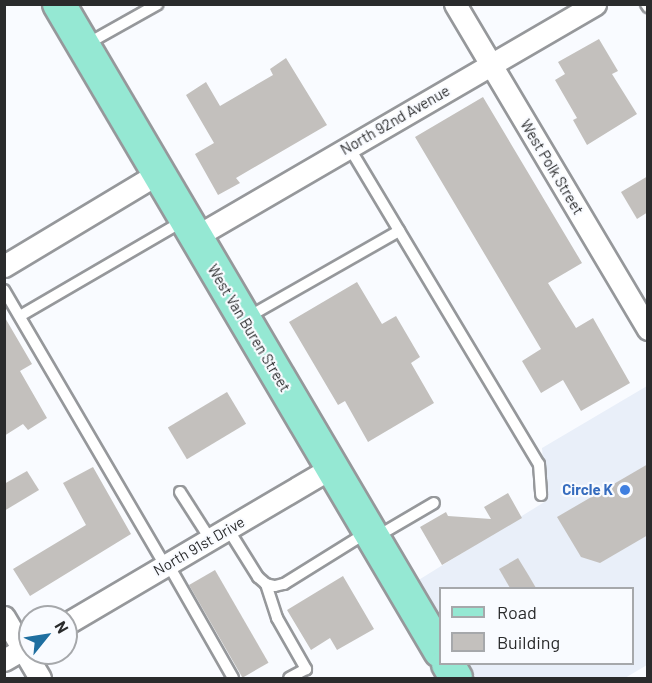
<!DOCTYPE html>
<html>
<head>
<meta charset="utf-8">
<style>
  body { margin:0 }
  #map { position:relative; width:652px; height:683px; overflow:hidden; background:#f9fbff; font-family:Barlow,sans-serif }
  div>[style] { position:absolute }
  .built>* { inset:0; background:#e9eff9 }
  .building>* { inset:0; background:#c3c0bd; transform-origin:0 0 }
  .roads { filter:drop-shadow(2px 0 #96989b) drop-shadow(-2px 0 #96989b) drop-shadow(0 2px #96989b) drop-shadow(0 -2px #96989b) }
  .service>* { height:10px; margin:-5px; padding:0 5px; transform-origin:5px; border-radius:5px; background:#fff }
  .minor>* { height:21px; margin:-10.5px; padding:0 10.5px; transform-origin:10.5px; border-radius:10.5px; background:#fff }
  .primary>* { height:32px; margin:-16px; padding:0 16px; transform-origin:16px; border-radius:16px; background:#95e8d3 }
  .dots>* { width:16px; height:16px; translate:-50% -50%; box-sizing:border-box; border:3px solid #f9fbff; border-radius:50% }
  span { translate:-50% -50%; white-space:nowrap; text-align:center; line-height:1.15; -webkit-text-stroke:4.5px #f9fbff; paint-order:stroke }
  .street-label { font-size:15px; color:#2a2b2c }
  .shop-label { font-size:15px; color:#366cbe; font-weight:700 }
  .right { translate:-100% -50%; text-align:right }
  .frame { position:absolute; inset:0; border:6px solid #2a2b2c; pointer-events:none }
  .legend { position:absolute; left:439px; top:587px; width:195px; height:78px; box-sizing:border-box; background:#f9fbff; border:2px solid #a6a8ab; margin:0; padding:8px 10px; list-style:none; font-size:18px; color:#2a2b2c }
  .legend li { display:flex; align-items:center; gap:12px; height:30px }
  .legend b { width:30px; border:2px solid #a6a8ab }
  .north { position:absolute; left:18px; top:605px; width:60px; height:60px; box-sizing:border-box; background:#f9fbff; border:2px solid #a6a8ab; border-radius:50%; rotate:60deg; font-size:16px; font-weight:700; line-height:24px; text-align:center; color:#2a2b2c }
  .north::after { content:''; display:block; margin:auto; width:21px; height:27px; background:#1f6fa0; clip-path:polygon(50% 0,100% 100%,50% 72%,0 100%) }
</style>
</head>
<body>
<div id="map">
  <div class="built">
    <i style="clip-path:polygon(647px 386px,647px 665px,625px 678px,476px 678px,467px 664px,632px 664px,632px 588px,440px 588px,440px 619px,417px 581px,546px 501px,542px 448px)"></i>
  </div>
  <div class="building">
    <i style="clip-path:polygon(599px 39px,618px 71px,612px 74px,637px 114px,587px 145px,573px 120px,577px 118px,555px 80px,565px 74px,558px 62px)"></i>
    <i style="clip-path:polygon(286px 58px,327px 125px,236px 178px,240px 183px,218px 195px,195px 154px,214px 143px,186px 95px,206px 82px,220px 106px,273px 75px,270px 69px)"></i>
    <i style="clip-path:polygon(483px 97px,582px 263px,548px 283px,576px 328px,593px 318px,630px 383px,581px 411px,563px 380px,541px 393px,522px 361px,541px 349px,415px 137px)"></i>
    <i style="clip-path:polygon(648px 176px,648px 212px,637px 219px,621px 192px)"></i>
    <i style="clip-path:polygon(357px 282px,382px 324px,396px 316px,420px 357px,411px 363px,434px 403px,368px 442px,345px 401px,338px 405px,289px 322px)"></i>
    <i style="clip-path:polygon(4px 316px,32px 364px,20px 371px,47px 418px,28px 430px,23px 424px,4px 436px)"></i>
    <i style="left:227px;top:392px;width:37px;height:69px;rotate:59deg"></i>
    <i style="clip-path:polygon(648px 464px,648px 535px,600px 563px,581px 557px,557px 517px)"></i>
    <i style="clip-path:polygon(93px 467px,131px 534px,30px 596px,13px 569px,86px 525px,63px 483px)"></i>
    <i style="clip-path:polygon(27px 471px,39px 490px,4px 511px,4px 484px)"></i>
    <i style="clip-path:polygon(508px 493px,522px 518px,442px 565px,420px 527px,446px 512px,448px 516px,491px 519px,484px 507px)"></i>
    <i style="clip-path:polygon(518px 558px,529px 576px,536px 588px,510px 588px,499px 569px)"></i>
    <i style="left:215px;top:570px;width:107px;height:30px;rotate:60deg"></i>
    <i style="clip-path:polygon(343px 576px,374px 629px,337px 650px,330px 638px,311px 650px,287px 610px)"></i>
  </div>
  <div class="roads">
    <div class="service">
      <i style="left:646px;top:4px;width:4px;rotate:56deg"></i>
      <i style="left:87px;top:44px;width:81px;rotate:-29.4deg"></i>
      <i style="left:349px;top:147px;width:370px;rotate:59.1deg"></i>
      <i style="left:539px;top:464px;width:31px;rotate:86deg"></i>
      <i style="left:4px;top:290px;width:320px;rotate:59.7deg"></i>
      <i style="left:20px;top:316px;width:189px;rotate:-30.2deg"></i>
      <i style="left:248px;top:317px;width:174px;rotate:-29.7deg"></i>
      <i style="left:180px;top:492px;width:56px;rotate:57.4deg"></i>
      <i style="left:228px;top:529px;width:57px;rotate:58deg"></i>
      <i style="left:258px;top:577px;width:11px;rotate:41deg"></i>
      <i style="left:266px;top:584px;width:9px;rotate:13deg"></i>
      <i style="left:275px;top:586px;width:9px;rotate:-13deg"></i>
      <i style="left:284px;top:584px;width:97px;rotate:-31.9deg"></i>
      <i style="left:376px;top:537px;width:67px;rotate:-30.4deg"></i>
      <i style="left:168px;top:564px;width:131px;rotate:60.3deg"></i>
      <i style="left:266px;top:584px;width:36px;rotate:72deg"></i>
      <i style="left:277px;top:618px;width:59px;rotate:60.4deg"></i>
      <i style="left:306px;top:669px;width:19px;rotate:152deg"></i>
    </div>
    <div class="minor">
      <i style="left:455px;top:4px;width:378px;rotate:59.3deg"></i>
      <i style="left:195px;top:237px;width:463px;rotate:-30.2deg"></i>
      <i style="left:4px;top:266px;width:181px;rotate:-31deg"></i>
      <i style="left:4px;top:617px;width:71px;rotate:59.5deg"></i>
      <i style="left:66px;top:624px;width:308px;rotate:-30.5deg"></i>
      <i style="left:4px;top:660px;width:30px;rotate:-30deg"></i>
    </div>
    <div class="primary">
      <i style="left:59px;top:4px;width:751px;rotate:59.51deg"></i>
      <i style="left:448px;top:664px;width:16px;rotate:60deg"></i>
    </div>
  </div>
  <div class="dots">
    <i style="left:625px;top:490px;background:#3f7fe0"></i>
  </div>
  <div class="street-label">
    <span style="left:395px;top:120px;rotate:-30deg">North 92nd Avenue</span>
    <span style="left:552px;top:167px;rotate:59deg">West Polk Street</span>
    <span style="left:249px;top:328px;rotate:59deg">West Van Buren Street</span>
    <span style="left:199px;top:546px;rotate:-30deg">North 91st Drive</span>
  </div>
  <div class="shop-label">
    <span class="right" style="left:613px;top:490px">Circle K</span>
  </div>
  <div class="frame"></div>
  <ul class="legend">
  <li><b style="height:8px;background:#95e8d3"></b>Road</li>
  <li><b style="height:16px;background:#c3c0bd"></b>Building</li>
  </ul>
  <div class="north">N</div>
</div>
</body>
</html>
